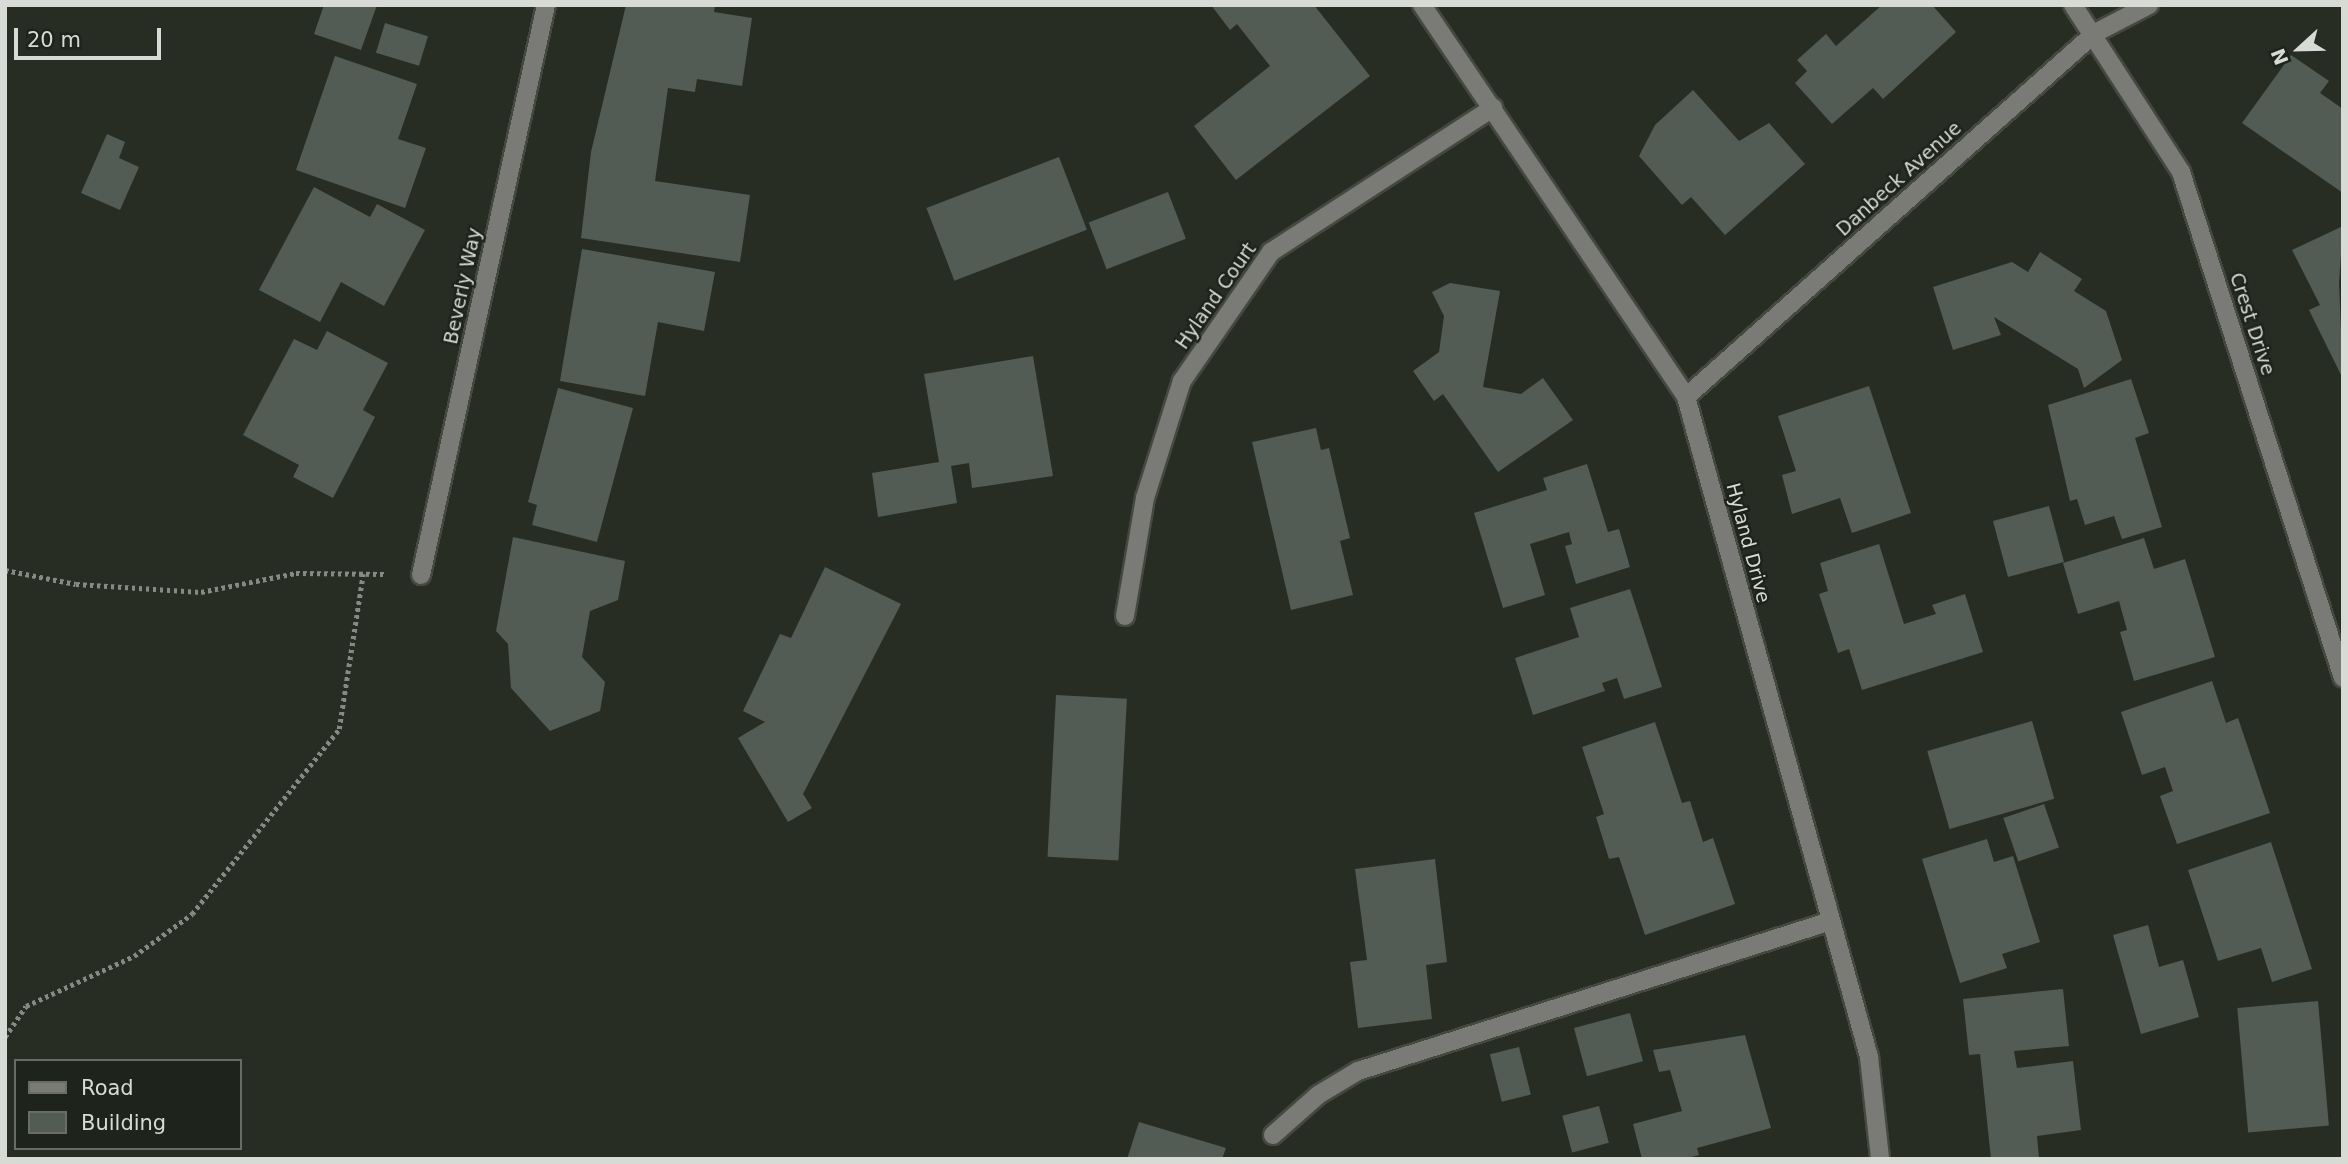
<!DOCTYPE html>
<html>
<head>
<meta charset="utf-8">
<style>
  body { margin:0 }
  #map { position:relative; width:2348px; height:1164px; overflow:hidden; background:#282d24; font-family:"DejaVu Sans",sans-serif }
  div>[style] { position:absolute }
  .building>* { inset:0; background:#525b54; transform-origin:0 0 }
  .path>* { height:4.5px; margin-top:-2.25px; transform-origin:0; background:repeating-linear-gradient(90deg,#878a83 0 3.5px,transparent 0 7px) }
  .roads { filter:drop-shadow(2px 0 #444940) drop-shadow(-2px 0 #444940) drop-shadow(0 2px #444940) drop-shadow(0 -2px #444940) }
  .minor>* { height:18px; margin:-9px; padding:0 9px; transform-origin:9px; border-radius:9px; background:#7a7b76 }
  span { translate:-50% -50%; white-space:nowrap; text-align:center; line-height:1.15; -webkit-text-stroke:5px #1e231b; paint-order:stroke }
  .street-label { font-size:19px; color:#d8dbd5 }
  .frame { position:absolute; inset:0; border:7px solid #d8dbd5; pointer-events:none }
  .legend { position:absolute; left:14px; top:1059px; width:228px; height:91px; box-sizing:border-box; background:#1e231b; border:2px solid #686d65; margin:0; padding:9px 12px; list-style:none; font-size:21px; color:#d8dbd5 }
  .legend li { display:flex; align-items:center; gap:14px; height:35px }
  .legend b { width:35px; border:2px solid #686d65 }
  .north { position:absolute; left:2264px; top:14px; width:70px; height:70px; -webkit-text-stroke:5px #1e231b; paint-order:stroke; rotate:248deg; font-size:19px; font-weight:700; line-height:28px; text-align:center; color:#d8dbd5 }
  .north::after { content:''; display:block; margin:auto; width:24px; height:32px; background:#d8dbd5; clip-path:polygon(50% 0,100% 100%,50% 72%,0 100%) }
  .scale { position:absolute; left:14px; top:28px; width:147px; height:32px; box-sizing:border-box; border:4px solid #d8dbd5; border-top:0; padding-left:9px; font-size:21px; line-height:24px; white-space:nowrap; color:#d8dbd5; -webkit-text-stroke:5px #1e231b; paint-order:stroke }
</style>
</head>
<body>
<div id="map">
  <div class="building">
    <i style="clip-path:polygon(324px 5px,377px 5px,361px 50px,314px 34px)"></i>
    <i style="clip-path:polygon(626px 5px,715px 5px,714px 12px,752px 18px,742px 86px,697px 79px,695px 92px,668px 88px,655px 181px,750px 195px,740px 262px,581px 238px,591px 152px)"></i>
    <i style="clip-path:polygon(1211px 5px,1314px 5px,1370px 76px,1236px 180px,1194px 126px,1270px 66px,1237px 24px,1230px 30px)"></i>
    <i style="clip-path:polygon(1882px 5px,1932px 5px,1956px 32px,1883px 99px,1873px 88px,1832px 124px,1795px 83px,1807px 71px,1797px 60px,1826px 34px,1836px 46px)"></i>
    <i style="left:385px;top:23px;width:45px;height:31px;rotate:17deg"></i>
    <i style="clip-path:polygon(2291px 55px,2329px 81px,2320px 93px,2343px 109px,2343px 193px,2242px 123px)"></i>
    <i style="clip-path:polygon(335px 56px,417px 84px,398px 139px,426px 148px,405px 208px,296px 170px)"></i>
    <i style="clip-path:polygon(1693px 90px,1739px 141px,1769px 123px,1805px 164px,1725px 235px,1691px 197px,1682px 205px,1639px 156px,1655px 125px)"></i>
    <i style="clip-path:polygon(107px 134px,125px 142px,119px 158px,139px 167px,120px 210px,81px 193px)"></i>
    <i style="left:1059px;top:157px;width:78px;height:142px;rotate:69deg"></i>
    <i style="clip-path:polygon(314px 187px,370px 217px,377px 204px,425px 230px,384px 306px,341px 282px,320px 322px,259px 290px)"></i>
    <i style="left:1168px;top:192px;width:50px;height:85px;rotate:69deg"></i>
    <i style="clip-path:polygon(2343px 226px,2339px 283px,2343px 379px,2309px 310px,2320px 305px,2292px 250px)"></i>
    <i style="clip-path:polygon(582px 249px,715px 272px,704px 331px,658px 322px,645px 396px,560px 381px)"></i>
    <i style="clip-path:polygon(2040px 252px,2082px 279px,2074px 291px,2106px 311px,2122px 360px,2084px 388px,2078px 369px,1994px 317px,2001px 335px,1953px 350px,1933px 287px,2012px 262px,2028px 272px)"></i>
    <i style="clip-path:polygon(1450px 283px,1500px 291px,1483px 387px,1521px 394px,1543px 378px,1573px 420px,1498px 472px,1443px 394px,1434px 401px,1413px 371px,1439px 352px,1444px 316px,1432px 292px)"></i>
    <i style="clip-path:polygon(327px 331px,388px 363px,363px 410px,375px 417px,333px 498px,293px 477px,299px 465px,243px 435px,294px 339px,317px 350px)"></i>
    <i style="clip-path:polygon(1033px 356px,1053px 476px,972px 488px,969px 463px,951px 466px,957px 503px,878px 517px,872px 473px,939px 462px,924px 374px)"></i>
    <i style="clip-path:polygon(2131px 379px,2149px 433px,2135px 438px,2162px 527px,2122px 539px,2114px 516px,2085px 525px,2077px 499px,2070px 501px,2048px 405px)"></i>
    <i style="clip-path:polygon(1869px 386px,1911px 513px,1852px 533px,1840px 498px,1792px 514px,1782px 475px,1796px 471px,1778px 416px)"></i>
    <i style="clip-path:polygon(558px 388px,633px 408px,597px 542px,532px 525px,537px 505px,528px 502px)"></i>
    <i style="clip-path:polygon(1316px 428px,1321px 450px,1329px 448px,1350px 538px,1340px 541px,1353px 595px,1291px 610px,1252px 442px)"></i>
    <i style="clip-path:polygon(1587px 464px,1608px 532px,1619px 529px,1630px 567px,1576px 584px,1565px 546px,1572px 544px,1569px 532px,1530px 544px,1545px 595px,1503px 608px,1474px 513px,1547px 490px,1543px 478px)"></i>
    <i style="left:2049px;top:506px;width:58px;height:58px;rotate:75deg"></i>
    <i style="clip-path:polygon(513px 537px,625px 561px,618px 600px,590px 611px,582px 657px,605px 682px,600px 711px,550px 731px,511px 688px,508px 644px,496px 631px)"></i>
    <i style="clip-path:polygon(2144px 538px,2154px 569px,2185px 559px,2215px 657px,2134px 681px,2120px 632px,2127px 630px,2119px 601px,2078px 614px,2063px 563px)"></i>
    <i style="clip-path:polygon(1879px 544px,1904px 624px,1936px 614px,1932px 605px,1965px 594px,1983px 652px,1862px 690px,1849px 649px,1838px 653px,1819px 594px,1828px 591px,1820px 563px)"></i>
    <i style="clip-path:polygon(825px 567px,901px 604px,803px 794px,812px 808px,788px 822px,738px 738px,765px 722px,743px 711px,780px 634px,791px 638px)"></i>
    <i style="clip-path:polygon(1630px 589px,1662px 687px,1624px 699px,1617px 678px,1602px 683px,1605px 691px,1533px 715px,1515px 658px,1579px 637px,1570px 608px)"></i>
    <i style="clip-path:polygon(2212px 681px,2226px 723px,2238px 718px,2270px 813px,2177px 844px,2160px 796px,2173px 791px,2165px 767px,2142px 775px,2121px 712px)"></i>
    <i style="left:1056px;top:695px;width:71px;height:162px;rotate:3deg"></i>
    <i style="left:2032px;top:721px;width:81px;height:109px;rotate:74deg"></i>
    <i style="clip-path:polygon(1655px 722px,1682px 803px,1690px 801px,1703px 842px,1713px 838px,1735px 904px,1645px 935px,1619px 857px,1609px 859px,1596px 817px,1604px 814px,1582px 747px)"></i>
    <i style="left:2044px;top:804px;width:46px;height:43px;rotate:71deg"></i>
    <i style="clip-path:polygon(1987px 839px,1994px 862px,2013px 856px,2040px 942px,2002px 954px,2007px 968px,1960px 983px,1922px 859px)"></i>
    <i style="clip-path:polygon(2271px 842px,2312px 969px,2272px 982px,2261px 948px,2218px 961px,2188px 870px)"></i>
    <i style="clip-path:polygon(1435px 859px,1447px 962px,1426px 965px,1432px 1019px,1358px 1028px,1350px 962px,1367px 960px,1355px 869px)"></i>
    <i style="clip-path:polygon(2148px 925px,2159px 967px,2183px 960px,2199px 1017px,2141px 1034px,2113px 935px)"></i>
    <i style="clip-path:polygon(2063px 989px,2069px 1046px,2014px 1051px,2017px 1068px,2073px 1061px,2081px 1130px,2037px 1136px,2039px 1158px,1991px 1159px,1980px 1054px,1969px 1055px,1963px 999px)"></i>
    <i style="left:2318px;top:1001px;width:125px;height:81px;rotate:85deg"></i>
    <i style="left:1630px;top:1013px;width:50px;height:58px;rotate:75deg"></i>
    <i style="clip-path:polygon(1745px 1035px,1771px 1128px,1697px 1148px,1699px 1155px,1684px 1159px,1642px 1159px,1633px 1124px,1682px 1111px,1670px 1070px,1659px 1072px,1653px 1050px)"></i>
    <i style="left:1519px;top:1047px;width:49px;height:30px;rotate:76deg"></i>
    <i style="left:1599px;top:1106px;width:38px;height:38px;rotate:75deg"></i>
    <i style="clip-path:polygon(1139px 1122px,1226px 1148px,1222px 1159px,1127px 1159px)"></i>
  </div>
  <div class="path">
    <i style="left:5px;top:570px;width:72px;rotate:11.2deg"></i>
    <i style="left:76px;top:584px;width:125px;rotate:3.7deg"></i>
    <i style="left:201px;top:592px;width:97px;rotate:-11.3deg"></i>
    <i style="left:296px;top:573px;width:90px;rotate:0.6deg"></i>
    <i style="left:5px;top:1037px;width:37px;rotate:-56deg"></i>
    <i style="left:26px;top:1006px;width:119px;rotate:-24.8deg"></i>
    <i style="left:134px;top:956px;width:72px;rotate:-35.9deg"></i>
    <i style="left:192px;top:914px;width:236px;rotate:-51.5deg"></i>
    <i style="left:339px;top:729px;width:157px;rotate:-81.2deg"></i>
  </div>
  <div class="roads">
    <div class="minor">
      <i style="left:1422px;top:5px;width:473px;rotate:56deg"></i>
      <i style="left:1686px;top:397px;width:685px;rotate:74.5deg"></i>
      <i style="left:1869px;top:1057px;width:103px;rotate:83.8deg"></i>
      <i style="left:2073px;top:5px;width:199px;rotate:57.1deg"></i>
      <i style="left:2181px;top:172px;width:531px;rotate:72.25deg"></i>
      <i style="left:1686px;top:397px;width:548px;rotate:-41.67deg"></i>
      <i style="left:2095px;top:33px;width:61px;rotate:-27.4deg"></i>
      <i style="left:421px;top:575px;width:584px;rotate:-77.63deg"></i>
      <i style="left:1125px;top:616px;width:120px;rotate:-80.4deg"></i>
      <i style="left:1145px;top:498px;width:123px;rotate:-72.5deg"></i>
      <i style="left:1182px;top:381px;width:157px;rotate:-55.4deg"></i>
      <i style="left:1271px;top:252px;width:265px;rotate:-33deg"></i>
      <i style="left:1273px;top:1135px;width:60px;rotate:-41.6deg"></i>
      <i style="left:1318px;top:1095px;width:47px;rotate:-31deg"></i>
      <i style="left:1358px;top:1071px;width:495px;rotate:-17.6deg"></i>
    </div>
  </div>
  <div class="street-label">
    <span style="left:1899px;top:179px;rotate:-42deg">Danbeck Avenue</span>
    <span style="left:463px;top:286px;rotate:-78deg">Beverly Way</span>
    <span style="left:1216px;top:296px;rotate:-55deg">Hyland Court</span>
    <span style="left:2252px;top:324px;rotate:72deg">Crest Drive</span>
    <span style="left:1748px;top:543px;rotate:75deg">Hyland Drive</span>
  </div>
  <div class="frame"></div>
  <ul class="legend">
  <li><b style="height:9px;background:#7a7b76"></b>Road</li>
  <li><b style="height:19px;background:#525b54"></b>Building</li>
  </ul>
  <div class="north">N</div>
  <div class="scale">20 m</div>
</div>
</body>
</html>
